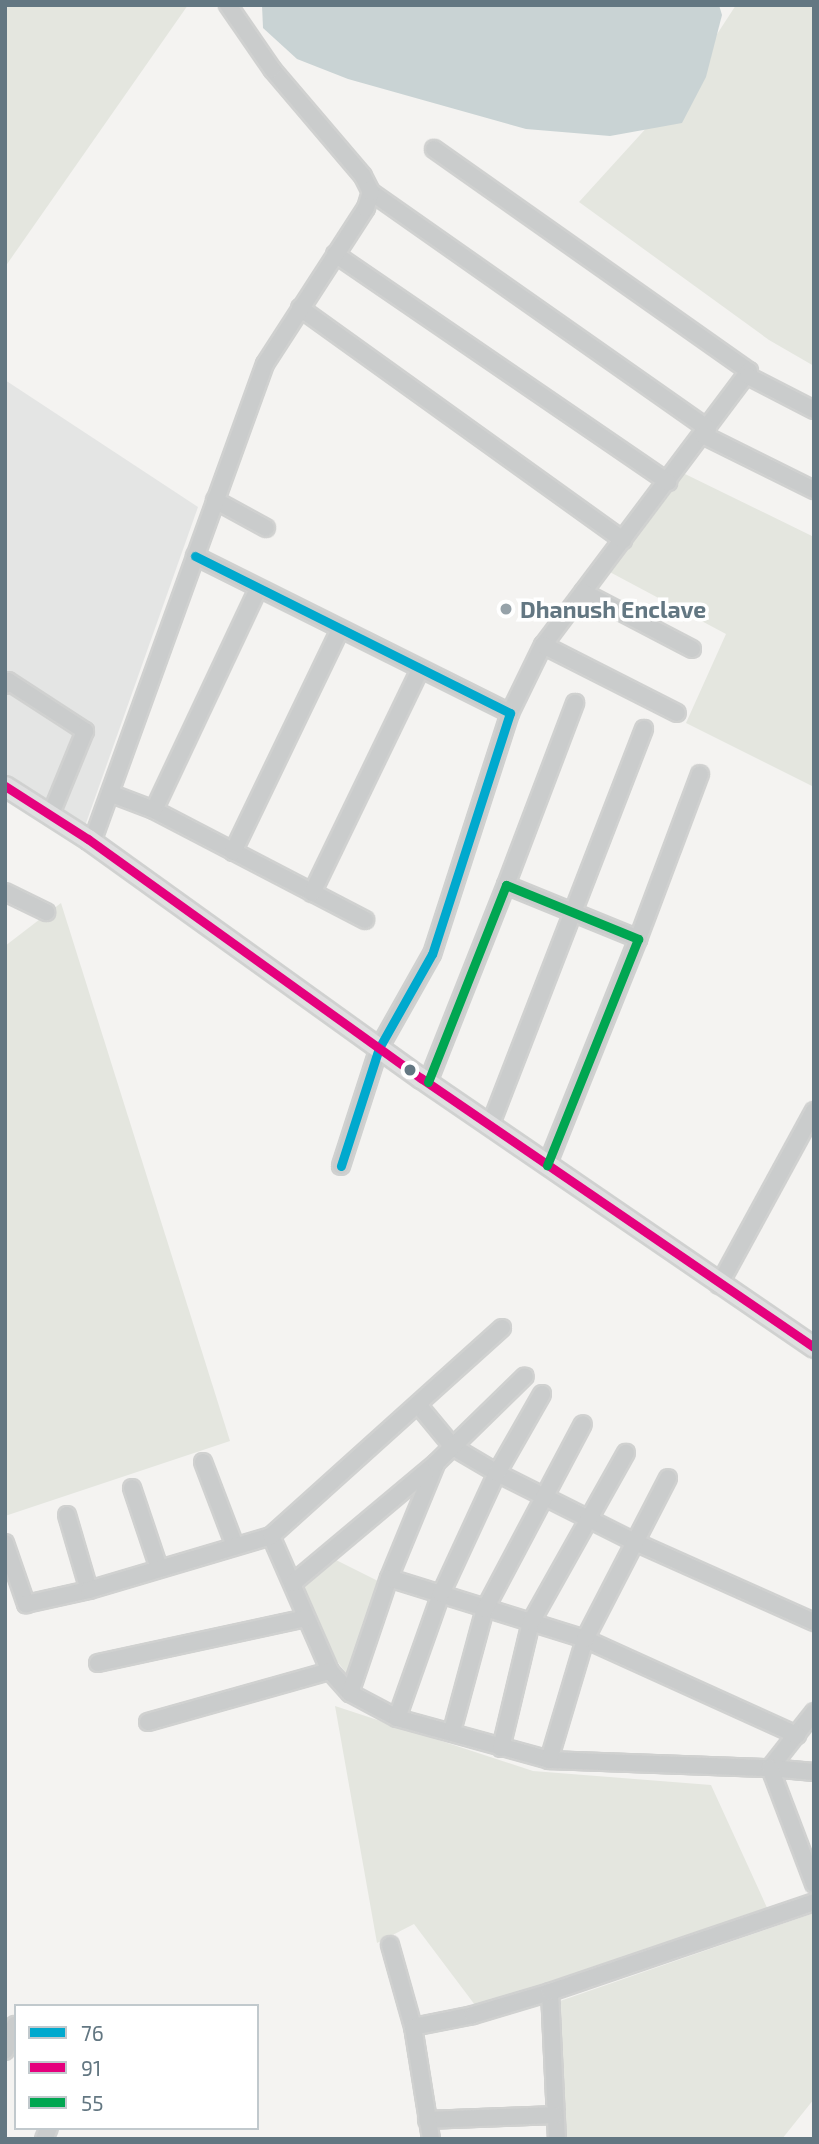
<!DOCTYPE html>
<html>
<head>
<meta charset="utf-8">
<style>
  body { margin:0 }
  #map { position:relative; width:819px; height:2144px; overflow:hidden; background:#f4f3f1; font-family:"Exo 2",sans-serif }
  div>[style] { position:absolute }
  .built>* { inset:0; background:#e4e5e4 }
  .green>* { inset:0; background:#e4e6df }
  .water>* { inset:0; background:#c9d3d4 }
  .roads { filter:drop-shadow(2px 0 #d0d1d0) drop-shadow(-2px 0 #d0d1d0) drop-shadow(0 2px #d0d1d0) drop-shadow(0 -2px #d0d1d0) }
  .minor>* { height:16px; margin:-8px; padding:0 8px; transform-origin:8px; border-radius:8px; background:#cacccc }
  .major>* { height:19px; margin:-9.5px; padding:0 9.5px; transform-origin:9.5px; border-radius:9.5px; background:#dfdfe0 }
  .bus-1>* { height:9px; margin:-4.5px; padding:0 4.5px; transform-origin:4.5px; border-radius:4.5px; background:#00a9ce }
  .bus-2>* { height:9px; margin:-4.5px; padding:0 4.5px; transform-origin:4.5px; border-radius:4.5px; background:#e5007d }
  .bus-3>* { height:9px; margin:-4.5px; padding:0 4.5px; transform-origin:4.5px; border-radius:4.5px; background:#00a651 }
  .dots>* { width:19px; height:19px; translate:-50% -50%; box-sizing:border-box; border:4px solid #fff; border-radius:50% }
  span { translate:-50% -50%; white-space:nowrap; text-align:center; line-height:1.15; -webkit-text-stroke:7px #fff; paint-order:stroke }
  .poi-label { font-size:23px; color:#637782; font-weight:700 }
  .left { translate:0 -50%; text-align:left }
  .frame { position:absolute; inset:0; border:7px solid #637782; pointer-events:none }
  .legend { position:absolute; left:14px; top:2004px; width:245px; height:126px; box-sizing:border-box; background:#fff; border:2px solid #c1c9cd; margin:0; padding:9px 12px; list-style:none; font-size:21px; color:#637782 }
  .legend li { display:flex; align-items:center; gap:14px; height:35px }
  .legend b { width:35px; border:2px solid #c1c9cd }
</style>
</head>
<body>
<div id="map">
  <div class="built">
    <i style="clip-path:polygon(5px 380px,198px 507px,85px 826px,5px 775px)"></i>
  </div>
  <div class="green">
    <i style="clip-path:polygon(5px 5px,188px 5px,5px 267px)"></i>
    <i style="clip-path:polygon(736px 5px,814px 5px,814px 366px,769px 340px,579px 202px,680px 91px)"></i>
    <i style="clip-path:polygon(683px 473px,814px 537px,814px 787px,686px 723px,726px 634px,606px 570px)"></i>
    <i style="clip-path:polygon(61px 903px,230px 1441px,5px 1516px,5px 946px)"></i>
    <i style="clip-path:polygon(334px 1559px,380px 1582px,347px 1674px,332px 1655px,299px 1587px)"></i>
    <i style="clip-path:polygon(335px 1706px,533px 1771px,711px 1785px,769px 1912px,478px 2009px,414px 1924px,377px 1943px)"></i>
    <i style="clip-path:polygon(814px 1913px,814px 2099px,782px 2139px,564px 2139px,560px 2001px)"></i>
  </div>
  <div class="water">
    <i style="clip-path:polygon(262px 5px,719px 5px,722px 15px,706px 77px,682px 123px,610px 136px,526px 129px,348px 79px,297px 59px,263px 28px)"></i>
  </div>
  <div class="roads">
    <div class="minor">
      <i style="left:434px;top:149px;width:385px;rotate:35.2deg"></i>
      <i style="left:749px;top:371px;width:343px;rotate:126.9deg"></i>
      <i style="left:543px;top:645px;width:76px;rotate:115.9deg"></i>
      <i style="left:371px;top:192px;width:412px;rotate:35.1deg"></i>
      <i style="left:335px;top:254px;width:404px;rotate:34.4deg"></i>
      <i style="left:300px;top:308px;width:398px;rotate:35.7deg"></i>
      <i style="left:748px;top:376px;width:74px;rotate:27.3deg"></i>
      <i style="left:703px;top:435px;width:124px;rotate:26.4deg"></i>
      <i style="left:215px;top:500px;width:58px;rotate:28.8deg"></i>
      <i style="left:195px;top:556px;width:352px;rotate:26.5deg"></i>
      <i style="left:510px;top:713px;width:253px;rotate:107.9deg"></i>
      <i style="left:432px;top:954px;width:108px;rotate:119.4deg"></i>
      <i style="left:379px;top:1048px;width:124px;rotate:107.9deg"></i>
      <i style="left:258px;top:589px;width:244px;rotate:115.2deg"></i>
      <i style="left:154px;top:810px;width:238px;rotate:27.5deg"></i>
      <i style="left:583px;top:592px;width:123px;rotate:27.6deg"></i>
      <i style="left:543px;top:645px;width:150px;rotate:26.9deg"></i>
      <i style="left:5px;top:685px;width:5px;rotate:-53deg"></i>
      <i style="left:8px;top:681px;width:92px;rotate:33deg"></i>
      <i style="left:85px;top:731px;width:90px;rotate:112.3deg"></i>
      <i style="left:112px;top:794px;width:45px;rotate:20.9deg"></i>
      <i style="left:92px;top:842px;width:508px;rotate:-70.1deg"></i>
      <i style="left:265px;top:364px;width:186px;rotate:-57.1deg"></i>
      <i style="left:366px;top:208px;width:17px;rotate:-73deg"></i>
      <i style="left:371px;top:192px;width:18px;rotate:-117deg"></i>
      <i style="left:363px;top:176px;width:140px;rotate:-130.4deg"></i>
      <i style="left:272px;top:69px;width:78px;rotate:-124.5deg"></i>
      <i style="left:233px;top:852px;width:246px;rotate:-64.3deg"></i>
      <i style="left:506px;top:885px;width:195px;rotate:-69.2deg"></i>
      <i style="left:5px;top:892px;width:46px;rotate:26deg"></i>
      <i style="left:312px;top:893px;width:248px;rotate:-64.2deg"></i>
      <i style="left:638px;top:939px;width:176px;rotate:-69.4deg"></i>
      <i style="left:428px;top:1082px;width:212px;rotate:-68.4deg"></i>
      <i style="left:506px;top:885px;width:143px;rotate:22.2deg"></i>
      <i style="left:638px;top:939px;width:244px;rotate:111.9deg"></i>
      <i style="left:490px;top:1126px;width:426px;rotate:-68.8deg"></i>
      <i style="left:719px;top:1285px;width:198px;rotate:-61.4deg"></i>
      <i style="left:419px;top:1406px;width:53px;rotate:50.3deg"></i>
      <i style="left:453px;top:1447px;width:51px;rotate:30.6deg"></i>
      <i style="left:497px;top:1473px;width:154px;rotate:26.6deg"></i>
      <i style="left:635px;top:1542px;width:196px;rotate:24.1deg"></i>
      <i style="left:203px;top:1462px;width:90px;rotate:69.1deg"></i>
      <i style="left:132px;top:1488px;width:84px;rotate:71.4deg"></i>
      <i style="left:67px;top:1515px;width:78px;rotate:73.7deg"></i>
      <i style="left:271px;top:1536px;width:147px;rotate:66.4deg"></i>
      <i style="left:330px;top:1671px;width:30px;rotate:48deg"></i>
      <i style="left:350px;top:1693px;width:53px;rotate:28deg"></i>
      <i style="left:397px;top:1718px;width:158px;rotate:15.4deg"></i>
      <i style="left:549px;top:1760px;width:221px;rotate:2.1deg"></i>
      <i style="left:770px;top:1768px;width:71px;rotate:-51.8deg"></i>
      <i style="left:5px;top:1543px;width:65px;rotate:71deg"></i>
      <i style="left:26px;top:1604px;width:65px;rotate:-12.5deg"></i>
      <i style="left:89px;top:1590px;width:190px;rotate:-16.5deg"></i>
      <i style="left:271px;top:1536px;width:311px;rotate:-42deg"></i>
      <i style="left:389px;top:1578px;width:123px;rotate:-67.6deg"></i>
      <i style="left:293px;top:1583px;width:187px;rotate:-40deg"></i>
      <i style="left:436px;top:1463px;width:124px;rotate:-44.3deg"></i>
      <i style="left:98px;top:1663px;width:213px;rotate:-12.2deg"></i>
      <i style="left:350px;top:1693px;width:121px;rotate:-71.3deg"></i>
      <i style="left:389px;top:1578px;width:205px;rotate:17.3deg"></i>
      <i style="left:585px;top:1639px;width:233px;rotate:24.4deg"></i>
      <i style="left:397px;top:1718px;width:132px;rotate:-70.5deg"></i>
      <i style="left:441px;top:1594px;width:133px;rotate:-65.2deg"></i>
      <i style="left:497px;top:1473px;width:91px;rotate:-60.3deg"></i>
      <i style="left:148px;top:1722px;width:189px;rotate:-15.7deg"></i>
      <i style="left:452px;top:1731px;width:126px;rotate:-74.9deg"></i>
      <i style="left:485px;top:1609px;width:209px;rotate:-62.1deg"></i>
      <i style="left:501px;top:1748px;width:130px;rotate:-76.6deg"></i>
      <i style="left:531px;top:1622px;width:194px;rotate:-60.7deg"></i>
      <i style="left:549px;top:1760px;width:126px;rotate:-73.4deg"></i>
      <i style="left:585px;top:1639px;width:181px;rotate:-62.7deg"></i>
      <i style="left:814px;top:1772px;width:44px;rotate:-174.8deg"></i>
      <i style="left:770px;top:1768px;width:124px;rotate:69.2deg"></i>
      <i style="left:390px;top:1945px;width:85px;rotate:74.3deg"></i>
      <i style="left:550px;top:1992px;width:147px;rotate:87.3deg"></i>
      <i style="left:5px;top:2051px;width:28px;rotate:-69deg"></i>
      <i style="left:427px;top:2120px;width:128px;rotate:-2.2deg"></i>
      <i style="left:44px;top:2139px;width:12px;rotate:-66deg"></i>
      <i style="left:431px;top:2139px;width:113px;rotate:-99.1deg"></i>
      <i style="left:413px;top:2027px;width:61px;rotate:-11.3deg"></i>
      <i style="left:473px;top:2015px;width:80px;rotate:-16.6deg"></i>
      <i style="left:550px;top:1992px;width:279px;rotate:-18.8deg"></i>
    </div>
    <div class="major">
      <i style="left:5px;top:786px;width:98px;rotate:32.6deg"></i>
      <i style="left:88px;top:839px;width:410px;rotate:35.7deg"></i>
      <i style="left:421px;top:1078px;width:476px;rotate:34.4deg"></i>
    </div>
  </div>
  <div class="bus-1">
    <i style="left:195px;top:556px;width:352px;rotate:26.5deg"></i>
    <i style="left:510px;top:713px;width:253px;rotate:107.9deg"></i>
    <i style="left:432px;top:954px;width:108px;rotate:119.4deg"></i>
    <i style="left:379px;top:1048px;width:124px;rotate:107.9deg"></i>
  </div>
  <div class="bus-2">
    <i style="left:5px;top:786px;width:98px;rotate:32.6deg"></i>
    <i style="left:88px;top:839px;width:410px;rotate:35.7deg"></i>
    <i style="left:421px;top:1078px;width:476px;rotate:34.4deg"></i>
  </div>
  <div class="bus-3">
    <i style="left:428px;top:1082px;width:212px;rotate:-68.4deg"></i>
    <i style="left:506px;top:885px;width:143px;rotate:22.2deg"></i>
    <i style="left:638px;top:939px;width:244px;rotate:111.9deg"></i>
  </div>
  <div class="dots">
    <i style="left:506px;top:609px;background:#96a2a9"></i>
    <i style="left:410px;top:1070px;background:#637782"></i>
  </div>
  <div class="poi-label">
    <span class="left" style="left:520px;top:609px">Dhanush Enclave</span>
  </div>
  <div class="frame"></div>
  <ul class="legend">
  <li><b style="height:9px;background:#00a9ce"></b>76</li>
  <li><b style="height:9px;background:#e5007d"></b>91</li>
  <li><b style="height:9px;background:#00a651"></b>55</li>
  </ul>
</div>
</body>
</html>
